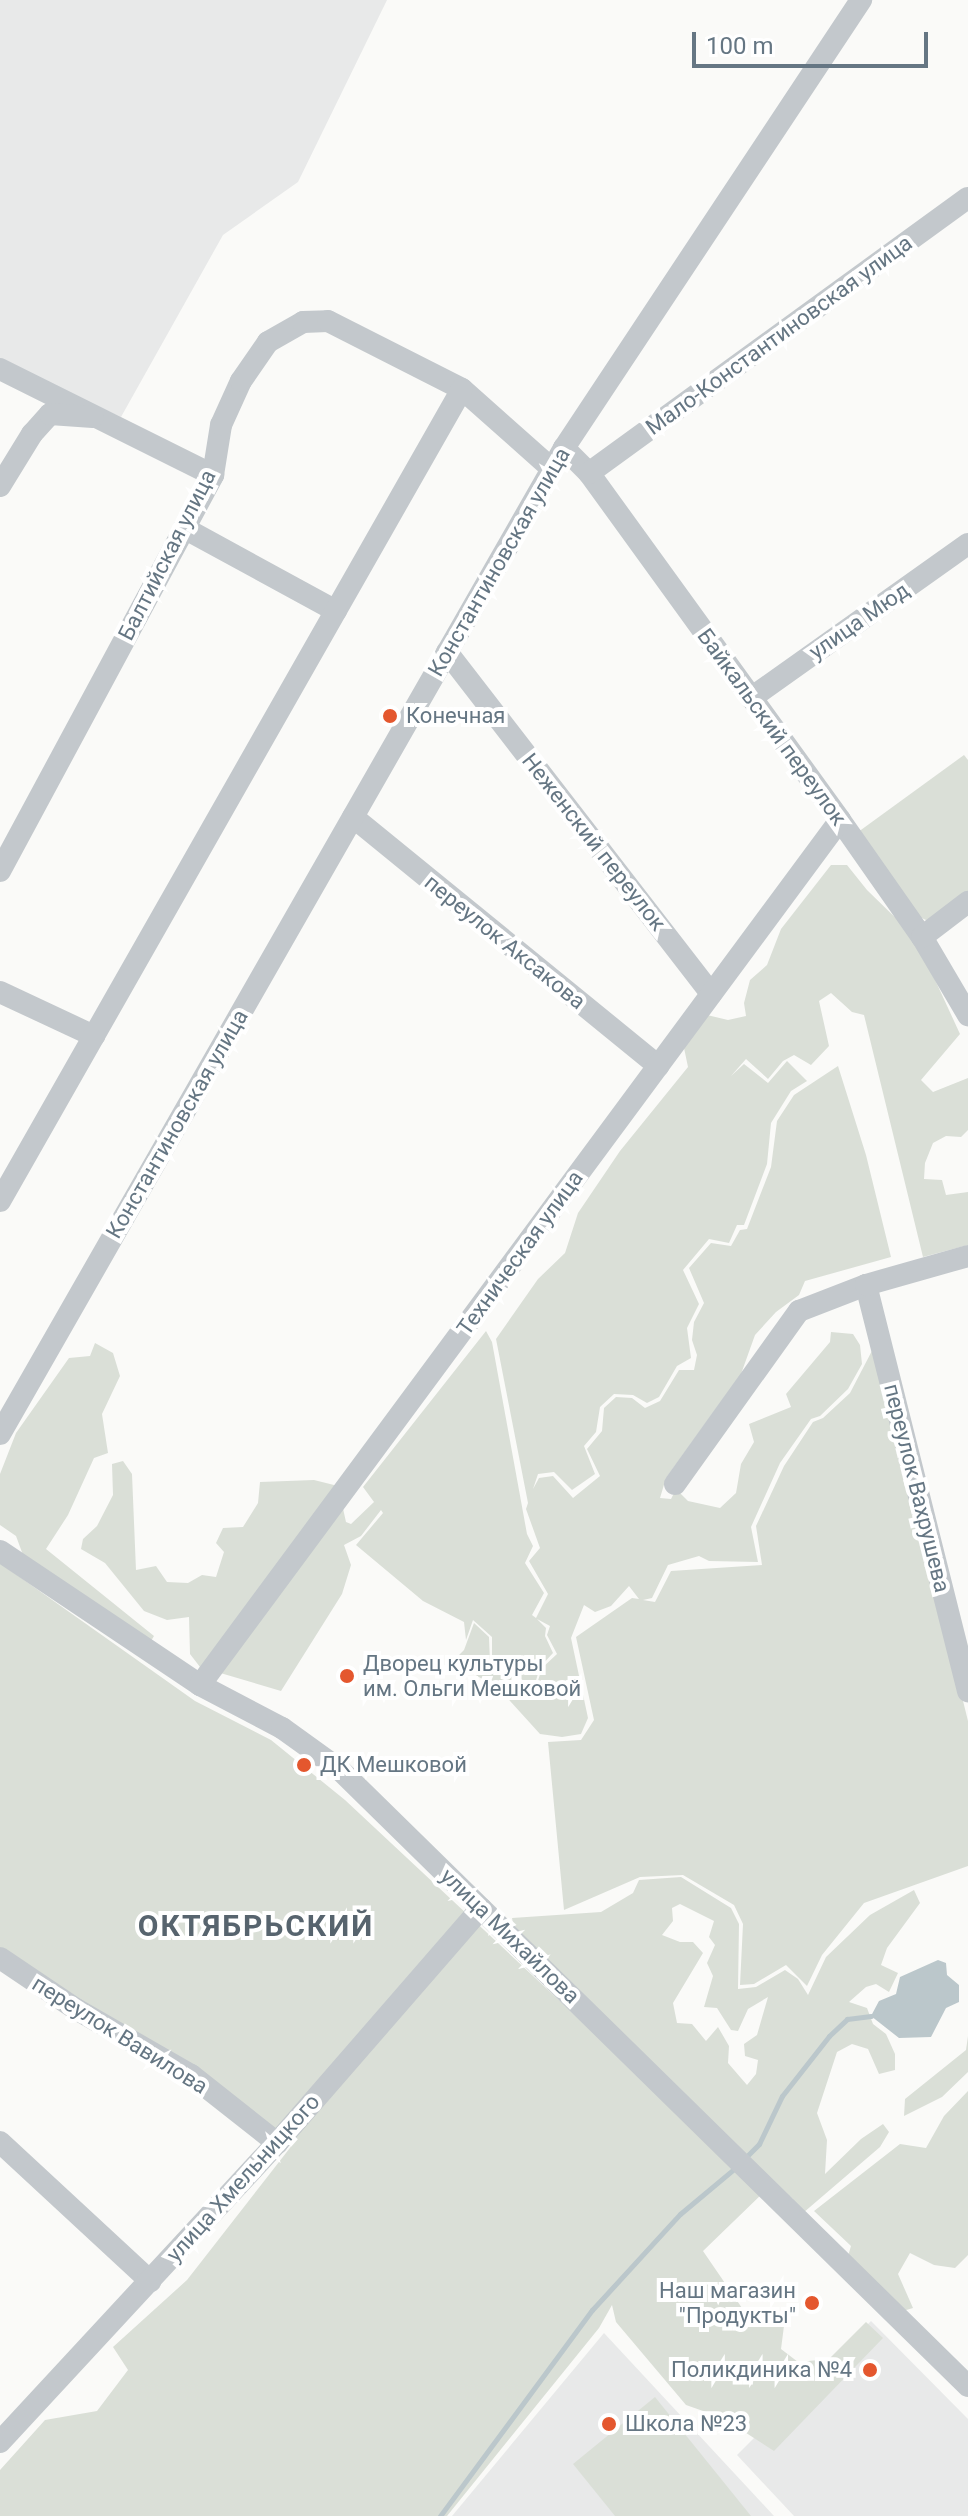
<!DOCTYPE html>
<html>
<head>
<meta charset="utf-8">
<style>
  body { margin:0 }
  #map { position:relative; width:968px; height:2516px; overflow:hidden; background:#fafaf8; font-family:Roboto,sans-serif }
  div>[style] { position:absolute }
  .built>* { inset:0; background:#e8e9e9 }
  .green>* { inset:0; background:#dadfd7 }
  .water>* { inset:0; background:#bbc7cb }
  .stream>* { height:5px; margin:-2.5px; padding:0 2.5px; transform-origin:2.5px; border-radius:2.5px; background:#bbc7cb }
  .minor>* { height:22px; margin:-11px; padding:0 11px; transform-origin:11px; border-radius:11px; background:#c3c8cc }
  .dots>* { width:22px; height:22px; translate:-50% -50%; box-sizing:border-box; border:4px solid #fff; border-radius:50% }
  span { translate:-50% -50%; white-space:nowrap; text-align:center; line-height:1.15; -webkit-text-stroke:8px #fff; paint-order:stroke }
  .street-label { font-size:22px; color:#657683 }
  .poi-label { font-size:22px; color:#657683 }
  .left { translate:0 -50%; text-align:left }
  .right { translate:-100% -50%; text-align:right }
  .district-label { font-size:30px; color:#57646e; font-weight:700; letter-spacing:2px }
  .scale { position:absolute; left:692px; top:32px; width:236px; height:36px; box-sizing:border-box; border:4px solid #657683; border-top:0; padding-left:10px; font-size:24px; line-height:28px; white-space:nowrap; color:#657683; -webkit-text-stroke:6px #fff; paint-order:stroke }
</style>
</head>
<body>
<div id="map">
  <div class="built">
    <i style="clip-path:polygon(0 0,387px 0,298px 182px,223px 235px,121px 417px,0 362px)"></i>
    <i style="clip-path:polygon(871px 2321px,968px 2419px,968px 2516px,794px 2516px,737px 2455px)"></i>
    <i style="clip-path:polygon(604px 2333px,774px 2516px,452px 2516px)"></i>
  </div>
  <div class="green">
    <i style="clip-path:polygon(964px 755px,968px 760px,968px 895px,934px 919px,926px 920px,915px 915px,854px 835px)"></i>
    <i style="clip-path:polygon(831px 865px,847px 865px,867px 890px,906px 928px,931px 971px,960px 1034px,921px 1080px,933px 1092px,968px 1078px,968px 1130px,961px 1137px,946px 1136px,933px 1143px,925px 1163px,924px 1179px,942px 1180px,946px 1195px,968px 1192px,968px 1245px,923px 1257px,864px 1015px,852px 1012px,831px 993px,819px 1001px,829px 1046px,811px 1065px,794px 1055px,783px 1061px,768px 1079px,746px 1059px,731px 1076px,744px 1064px,768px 1083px,787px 1061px,807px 1081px,791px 1091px,771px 1123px,767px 1164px,744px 1225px,737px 1225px,729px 1243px,709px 1239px,683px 1270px,699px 1304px,687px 1328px,691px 1358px,677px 1366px,659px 1397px,647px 1403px,633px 1395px,614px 1394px,600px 1407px,596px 1432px,584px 1446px,595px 1474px,572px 1490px,554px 1472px,538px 1474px,533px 1489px,539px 1478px,553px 1476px,573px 1498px,600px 1476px,587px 1449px,602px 1431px,604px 1408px,616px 1397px,632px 1398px,645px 1408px,660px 1401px,679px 1370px,694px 1370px,697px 1355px,692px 1340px,694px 1322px,704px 1303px,689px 1268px,711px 1243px,731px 1246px,740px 1230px,747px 1229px,771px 1167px,777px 1121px,794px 1095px,838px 1066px,866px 1155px,891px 1257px,805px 1281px,799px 1295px,776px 1312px,755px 1335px,741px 1374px,666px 1478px,660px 1498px,671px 1499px,676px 1489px,688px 1501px,720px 1508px,736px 1493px,741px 1464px,754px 1442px,749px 1424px,791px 1407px,786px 1394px,830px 1342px,831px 1332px,853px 1334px,860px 1345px,862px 1364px,848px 1389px,820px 1416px,811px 1419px,780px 1463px,751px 1527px,758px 1562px,709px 1561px,699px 1556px,668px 1565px,652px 1598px,643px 1600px,655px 1602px,671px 1571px,762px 1565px,756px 1526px,784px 1466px,813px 1422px,823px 1418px,850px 1393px,875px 1345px,968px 1721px,968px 1866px,864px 1903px,822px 1955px,807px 1986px,786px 1965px,754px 1984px,740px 1985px,743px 1924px,734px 1905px,683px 1875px,640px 1877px,564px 1910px,548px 1742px,581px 1740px,594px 1720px,576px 1637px,632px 1598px,639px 1599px,629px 1586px,611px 1606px,595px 1612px,584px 1605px,571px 1638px,588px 1718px,581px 1734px,562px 1737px,540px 1734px,500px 1690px,453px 1661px,464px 1650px,474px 1623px,489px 1637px,490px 1662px,535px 1690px,542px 1668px,557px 1654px,547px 1635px,550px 1626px,537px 1619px,546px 1628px,545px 1636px,553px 1653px,540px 1667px,534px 1687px,492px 1661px,492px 1637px,473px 1620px,466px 1640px,464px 1622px,423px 1601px,356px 1545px,383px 1513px,381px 1510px,361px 1536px,344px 1545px,351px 1565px,342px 1594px,281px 1691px,200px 1667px,190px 1654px,189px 1617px,167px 1620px,144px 1611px,105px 1563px,81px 1549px,83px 1539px,97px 1526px,113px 1495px,112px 1464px,123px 1461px,132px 1474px,136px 1570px,156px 1566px,167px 1582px,188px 1583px,202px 1575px,216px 1577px,224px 1552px,216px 1543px,223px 1528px,243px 1527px,258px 1503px,260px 1482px,314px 1480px,338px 1486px,346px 1522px,351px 1524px,374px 1502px,363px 1487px,486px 1331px,492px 1342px,527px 1534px,533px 1546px,525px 1563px,544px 1593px,532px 1615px,536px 1618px,548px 1594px,529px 1561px,540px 1548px,526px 1509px,528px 1503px,496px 1339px,538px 1279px,565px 1253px,578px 1213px,620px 1151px,688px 1067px,684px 1048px,707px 1015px,728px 1020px,746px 1016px,744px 1003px,750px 980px,767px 965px,781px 929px)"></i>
    <i style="clip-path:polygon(95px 1343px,113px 1353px,120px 1376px,102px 1414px,108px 1453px,94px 1458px,68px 1515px,46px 1549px,154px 1636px,151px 1641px,23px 1555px,16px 1536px,0 1525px,0 1474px,16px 1433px,69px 1358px,90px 1356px)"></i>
    <i style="clip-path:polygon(0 1563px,195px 1701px,271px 1740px,345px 1800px,764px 2192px,703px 2251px,742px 2308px,784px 2326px,781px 2349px,798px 2362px,829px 2359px,866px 2322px,883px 2338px,774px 2451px,723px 2418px,686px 2405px,616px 2322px,612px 2305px,599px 2328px,447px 2516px,0 2516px,0 2470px,45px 2420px,97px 2411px,128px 2370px,113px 2347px,187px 2280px,293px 2144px,190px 2064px,87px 2006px,0 1947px)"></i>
    <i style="clip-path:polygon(evenodd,681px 1877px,731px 1908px,739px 1924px,738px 1989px,756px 1987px,785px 1970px,798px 1979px,808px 1995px,826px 1957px,870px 1915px,914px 1890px,920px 1903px,887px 1948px,881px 1965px,898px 1973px,889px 1992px,876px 1984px,866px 1987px,849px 2002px,867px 2008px,873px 2024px,886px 2034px,895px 2054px,895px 2070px,879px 2074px,868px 2049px,852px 2044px,837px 2052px,817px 2113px,827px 2140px,825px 2174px,861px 2139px,883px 2124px,889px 2132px,880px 2147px,803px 2213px,793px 2208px,793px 2199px,767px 2178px,514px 1929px,512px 1918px,601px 1912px,633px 1893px,639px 1880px,681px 1877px,680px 1904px,714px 1921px,709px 1937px,715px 1945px,707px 1963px,713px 1976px,704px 2007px,717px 2008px,731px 2030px,738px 2031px,748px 2009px,768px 1997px,757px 2035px,744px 2044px,745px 2056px,758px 2060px,756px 2074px,747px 2085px,728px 2063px,729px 2046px,718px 2027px,706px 2041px,692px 2024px,677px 2023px,673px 2003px,703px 1953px,693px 1942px,680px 1942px,662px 1935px,673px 1921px,672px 1908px,680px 1904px)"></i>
    <i style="clip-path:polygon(968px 2036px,968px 2072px,942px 2097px,904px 2116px,905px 2099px,966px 2050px)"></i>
    <i style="clip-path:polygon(968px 2091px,968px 2255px,955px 2268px,934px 2265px,910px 2253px,898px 2274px,913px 2308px,903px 2311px,848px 2256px,851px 2246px,814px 2211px,900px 2144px,926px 2148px,944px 2116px)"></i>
    <i style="clip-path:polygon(655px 2397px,751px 2516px,615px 2516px,573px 2464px)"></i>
  </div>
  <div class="water">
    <i style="clip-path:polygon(938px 1960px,946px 1963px,947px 1975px,959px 1985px,959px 2002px,946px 2008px,931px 2037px,899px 2038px,871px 2016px,879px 2001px,896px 1994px,900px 1977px)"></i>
  </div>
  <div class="stream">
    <i style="left:745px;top:2158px;width:20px;rotate:-45deg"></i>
    <i style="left:759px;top:2144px;width:53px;rotate:-64.4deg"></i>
    <i style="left:782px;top:2096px;width:76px;rotate:-51.9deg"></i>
    <i style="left:829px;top:2036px;width:25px;rotate:-43deg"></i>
    <i style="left:847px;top:2019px;width:24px;rotate:-7deg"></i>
    <i style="left:440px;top:2516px;width:256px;rotate:-53.6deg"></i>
    <i style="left:592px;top:2310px;width:130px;rotate:-47.5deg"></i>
    <i style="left:680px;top:2214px;width:72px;rotate:-39.9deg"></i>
  </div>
  <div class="minor">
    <i style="left:0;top:369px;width:238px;rotate:26.5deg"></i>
    <i style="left:564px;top:448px;width:35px;rotate:45deg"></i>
    <i style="left:589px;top:473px;width:428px;rotate:54.1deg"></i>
    <i style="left:840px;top:820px;width:143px;rotate:55deg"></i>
    <i style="left:922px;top:937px;width:91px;rotate:59.5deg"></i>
    <i style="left:589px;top:473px;width:468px;rotate:-36deg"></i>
    <i style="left:0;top:486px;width:61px;rotate:-58.4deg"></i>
    <i style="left:32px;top:434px;width:27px;rotate:-48deg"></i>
    <i style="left:50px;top:414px;width:43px;rotate:4deg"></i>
    <i style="left:184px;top:528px;width:173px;rotate:28.6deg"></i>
    <i style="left:447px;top:652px;width:432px;rotate:52.3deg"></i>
    <i style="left:751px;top:698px;width:266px;rotate:-35.4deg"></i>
    <i style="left:353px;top:817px;width:394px;rotate:39.2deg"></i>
    <i style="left:0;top:871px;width:450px;rotate:-61.7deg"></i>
    <i style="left:213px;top:475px;width:51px;rotate:-80.9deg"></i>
    <i style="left:221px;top:425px;width:48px;rotate:-65.6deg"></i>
    <i style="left:241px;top:381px;width:47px;rotate:-55.3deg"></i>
    <i style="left:268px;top:342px;width:40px;rotate:-29.7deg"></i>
    <i style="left:303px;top:322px;width:25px;rotate:-2deg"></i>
    <i style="left:328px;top:321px;width:150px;rotate:26.9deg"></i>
    <i style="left:462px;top:389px;width:120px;rotate:41.6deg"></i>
    <i style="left:922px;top:937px;width:58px;rotate:-37.3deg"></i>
    <i style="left:0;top:992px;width:104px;rotate:25.1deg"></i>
    <i style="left:0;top:1201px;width:934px;rotate:-60.36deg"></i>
    <i style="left:866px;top:1285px;width:419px;rotate:75.9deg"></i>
    <i style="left:0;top:1434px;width:1136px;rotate:-60.23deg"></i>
    <i style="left:564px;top:448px;width:538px;rotate:-56.46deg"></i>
    <i style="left:675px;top:1484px;width:213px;rotate:-54.4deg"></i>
    <i style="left:799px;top:1311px;width:72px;rotate:-21.2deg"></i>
    <i style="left:866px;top:1285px;width:106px;rotate:-15.9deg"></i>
    <i style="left:0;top:1551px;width:241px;rotate:33.8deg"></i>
    <i style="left:200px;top:1685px;width:93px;rotate:27.7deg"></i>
    <i style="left:282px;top:1728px;width:70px;rotate:35.7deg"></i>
    <i style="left:339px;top:1769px;width:881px;rotate:44.45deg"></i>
    <i style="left:200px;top:1685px;width:1076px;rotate:-53.5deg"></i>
    <i style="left:0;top:1958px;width:92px;rotate:33.9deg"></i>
    <i style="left:76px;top:2009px;width:133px;rotate:29.9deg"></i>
    <i style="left:191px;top:2075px;width:110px;rotate:38.3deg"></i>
    <i style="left:0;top:2142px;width:205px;rotate:42.8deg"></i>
    <i style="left:0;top:2442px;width:408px;rotate:-47.2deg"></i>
    <i style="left:277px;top:2143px;width:311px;rotate:-49deg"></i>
  </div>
  <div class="dots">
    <i style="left:390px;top:716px;background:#e4572e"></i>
    <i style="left:347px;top:1676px;background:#e4572e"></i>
    <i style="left:304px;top:1765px;background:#e4572e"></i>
    <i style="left:812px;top:2303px;background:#e4572e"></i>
    <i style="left:870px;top:2370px;background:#e4572e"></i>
    <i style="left:609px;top:2424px;background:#e4572e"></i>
  </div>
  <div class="street-label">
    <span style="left:779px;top:335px;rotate:-36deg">Мало-Константиновская улица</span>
    <span style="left:167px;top:555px;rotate:-63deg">Балтийская улица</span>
    <span style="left:499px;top:562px;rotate:-60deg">Константиновская улица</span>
    <span style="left:859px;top:621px;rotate:-35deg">улица Мюд</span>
    <span style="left:772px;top:727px;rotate:54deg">Байкальский переулок</span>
    <span style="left:594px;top:842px;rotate:52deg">Неженский переулок</span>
    <span style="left:505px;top:942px;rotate:39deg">переулок Аксакова</span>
    <span style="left:177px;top:1124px;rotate:-60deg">Константиновская улица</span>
    <span style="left:520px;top:1253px;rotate:-54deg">Техническая улица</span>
    <span style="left:917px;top:1488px;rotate:76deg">переулок Вахрушева</span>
    <span style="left:510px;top:1936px;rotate:44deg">улица Михайлова</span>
    <span style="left:120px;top:2035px;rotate:32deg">переулок Вавилова</span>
    <span style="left:243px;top:2178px;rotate:-48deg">улица Хмельницкого</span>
  </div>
  <div class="poi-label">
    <span class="left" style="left:406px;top:716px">Конечная</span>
    <span class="left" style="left:363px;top:1676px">Дворец культуры<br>им. Ольги Мешковой</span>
    <span class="left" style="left:320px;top:1765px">ДК Мешковой</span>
    <span class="right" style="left:796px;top:2303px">Наш магазин<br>"Продукты"</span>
    <span class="right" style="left:852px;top:2370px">Поликдиника №4</span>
    <span class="left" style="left:625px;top:2424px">Школа №23</span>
  </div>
  <div class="district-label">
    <span style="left:256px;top:1926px">ОКТЯБРЬСКИЙ</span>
  </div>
  <div class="scale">100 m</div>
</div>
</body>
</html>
